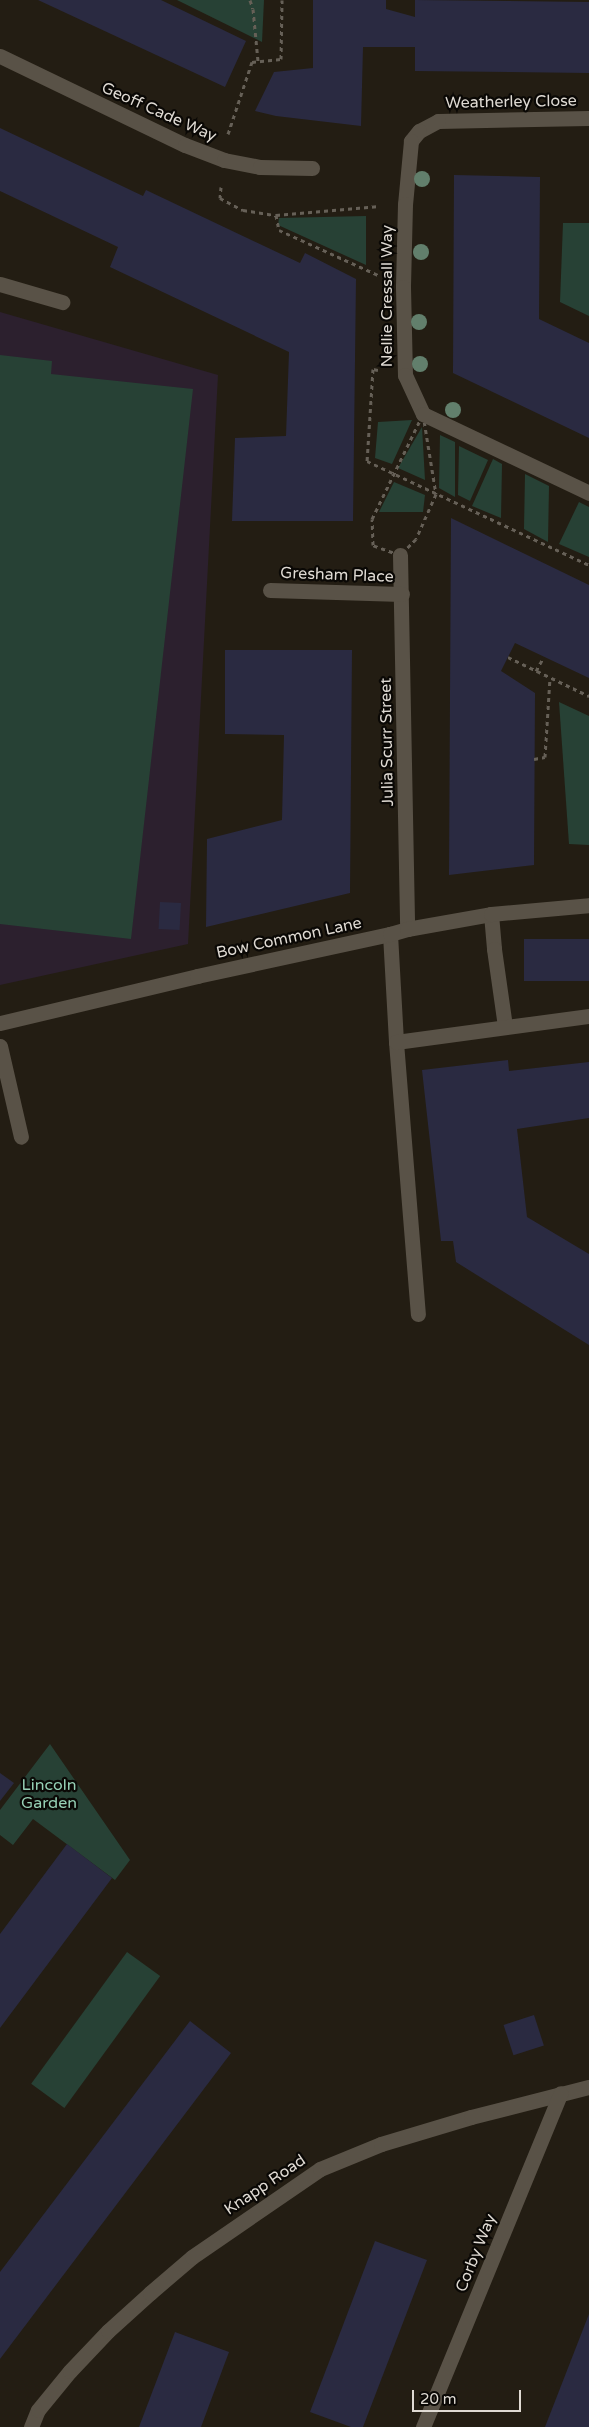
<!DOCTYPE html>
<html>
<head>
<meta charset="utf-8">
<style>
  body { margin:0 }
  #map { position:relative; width:589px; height:2427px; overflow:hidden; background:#231d13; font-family:"Varela Round",sans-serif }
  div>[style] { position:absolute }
  .education>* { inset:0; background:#2c202e }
  .green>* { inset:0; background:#274135; transform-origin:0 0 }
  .building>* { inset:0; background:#2a2a41; transform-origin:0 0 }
  .path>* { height:3px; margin-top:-1.5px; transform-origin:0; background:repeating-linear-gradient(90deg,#666057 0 4px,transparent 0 8px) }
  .minor>* { height:15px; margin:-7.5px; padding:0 7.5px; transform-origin:7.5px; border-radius:7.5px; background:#595247 }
  .trees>* { width:16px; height:16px; margin:-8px; border-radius:50%; background:#627f6c }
  span { translate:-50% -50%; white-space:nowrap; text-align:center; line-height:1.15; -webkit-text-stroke:4.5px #0a0805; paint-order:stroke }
  .street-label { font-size:16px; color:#dfdad3 }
  .park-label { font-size:16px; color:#96d0b5 }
  .scale { position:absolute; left:412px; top:2390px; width:109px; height:22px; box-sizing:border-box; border:2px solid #dfdad3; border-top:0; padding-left:6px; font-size:15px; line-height:18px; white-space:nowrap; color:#dfdad3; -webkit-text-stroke:4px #0a0805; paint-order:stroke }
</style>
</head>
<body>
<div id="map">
  <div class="education">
    <i style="clip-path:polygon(0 312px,218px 375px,188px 944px,0 985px)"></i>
  </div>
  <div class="green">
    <i style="clip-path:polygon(177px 0,264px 0,262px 42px)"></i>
    <i style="clip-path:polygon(366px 216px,366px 265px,278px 225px,279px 218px)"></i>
    <i style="clip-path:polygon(563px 223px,589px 223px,589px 316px,560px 302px)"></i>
    <i style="clip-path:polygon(0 355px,52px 361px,51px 374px,193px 389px,131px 939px,0 924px)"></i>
    <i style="clip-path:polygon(412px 420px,392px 464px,375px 458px,378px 422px)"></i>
    <i style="clip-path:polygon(422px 427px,425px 480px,398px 468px)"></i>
    <i style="clip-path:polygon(440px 435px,455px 442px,455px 497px,439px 488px)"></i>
    <i style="clip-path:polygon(459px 446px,488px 460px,470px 501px,458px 495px)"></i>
    <i style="clip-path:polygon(493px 459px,502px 464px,501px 518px,472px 506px)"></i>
    <i style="clip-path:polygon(525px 474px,549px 486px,548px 542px,524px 529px)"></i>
    <i style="clip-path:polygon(394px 482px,425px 495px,423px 512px,379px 512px)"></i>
    <i style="clip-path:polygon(579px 502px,589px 507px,589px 557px,559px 544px)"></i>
    <i style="clip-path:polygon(559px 702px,589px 716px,589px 845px,569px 844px)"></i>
    <i style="clip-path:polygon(50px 1744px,130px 1860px,115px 1880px,33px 1819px,13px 1845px,0 1835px,0 1810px)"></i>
    <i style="left:127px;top:1952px;width:41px;height:163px;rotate:36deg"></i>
  </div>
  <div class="building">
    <i style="clip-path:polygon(38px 0,161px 0,246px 41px,225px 87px)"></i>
    <i style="clip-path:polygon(313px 0,386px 0,386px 9px,415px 17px,415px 0,589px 2px,589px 73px,415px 71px,415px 47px,363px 47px,361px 126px,276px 116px,255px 111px,274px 72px,313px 68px)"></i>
    <i style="clip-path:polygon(0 128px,143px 196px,146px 190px,300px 263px,305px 253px,356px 279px,353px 521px,232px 521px,235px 438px,286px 436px,289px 352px,110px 267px,118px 247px,0 191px)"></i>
    <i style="clip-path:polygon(454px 175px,540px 177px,539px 319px,589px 343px,589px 438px,453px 373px)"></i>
    <i style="clip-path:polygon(451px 518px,589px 585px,589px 678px,515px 643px,501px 671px,535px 693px,534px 865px,449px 875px)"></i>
    <i style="clip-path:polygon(225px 650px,352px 650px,350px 893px,206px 927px,207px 839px,282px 820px,284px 735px,225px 734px)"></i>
    <i style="left:160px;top:902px;width:21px;height:27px;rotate:3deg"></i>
    <i style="left:589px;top:939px;width:42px;height:65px;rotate:90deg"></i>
    <i style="clip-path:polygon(508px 1060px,509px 1071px,589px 1062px,589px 1118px,517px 1129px,527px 1217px,589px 1254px,589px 1345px,456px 1262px,453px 1241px,441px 1241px,422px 1070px)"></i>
    <i style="clip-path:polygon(0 1773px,14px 1783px,0 1801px)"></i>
    <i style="clip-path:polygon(67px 1844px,112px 1878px,0 2028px,0 1934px)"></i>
    <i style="left:534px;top:2015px;width:32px;height:32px;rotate:72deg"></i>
    <i style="clip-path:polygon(190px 2021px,231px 2053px,0 2359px,0 2272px)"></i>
    <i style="clip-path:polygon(375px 2241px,427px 2260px,363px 2427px,351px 2427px,310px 2412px)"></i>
    <i style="clip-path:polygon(589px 2314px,589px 2427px,545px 2427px)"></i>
    <i style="clip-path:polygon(175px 2332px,229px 2352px,201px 2427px,139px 2427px)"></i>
  </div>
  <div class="path">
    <i style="left:250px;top:0;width:9px;rotate:72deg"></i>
    <i style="left:253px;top:9px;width:52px;rotate:84.5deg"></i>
    <i style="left:228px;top:134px;width:76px;rotate:-71.6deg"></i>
    <i style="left:252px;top:62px;width:29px;rotate:-6deg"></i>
    <i style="left:281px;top:59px;width:59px;rotate:-89deg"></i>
    <i style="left:221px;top:187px;width:11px;rotate:95deg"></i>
    <i style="left:220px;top:198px;width:26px;rotate:28deg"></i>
    <i style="left:243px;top:210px;width:33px;rotate:9deg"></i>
    <i style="left:276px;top:215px;width:15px;rotate:79deg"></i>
    <i style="left:279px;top:230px;width:109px;rotate:24.4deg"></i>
    <i style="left:276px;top:215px;width:104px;rotate:-4.9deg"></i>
    <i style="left:378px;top:370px;width:5px;rotate:-169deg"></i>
    <i style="left:373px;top:369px;width:92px;rotate:93.7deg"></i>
    <i style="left:367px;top:461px;width:245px;rotate:25.1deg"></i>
    <i style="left:423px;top:414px;width:81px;rotate:80.8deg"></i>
    <i style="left:436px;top:494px;width:49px;rotate:114deg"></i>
    <i style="left:416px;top:539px;width:23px;rotate:135deg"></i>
    <i style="left:400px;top:555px;width:29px;rotate:-160deg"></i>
    <i style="left:373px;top:545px;width:26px;rotate:-92deg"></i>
    <i style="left:372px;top:519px;width:117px;rotate:-64.1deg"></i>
    <i style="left:508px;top:657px;width:90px;rotate:25.7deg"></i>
    <i style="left:536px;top:671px;width:13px;rotate:-61deg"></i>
    <i style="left:534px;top:759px;width:11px;rotate:-10deg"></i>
    <i style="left:545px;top:757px;width:79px;rotate:-86.4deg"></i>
  </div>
  <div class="minor">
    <i style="left:0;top:56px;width:205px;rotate:25.7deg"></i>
    <i style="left:185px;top:145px;width:42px;rotate:21deg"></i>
    <i style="left:224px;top:160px;width:37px;rotate:11deg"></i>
    <i style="left:260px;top:167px;width:52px;rotate:1.1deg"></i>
    <i style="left:589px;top:118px;width:151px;rotate:178.9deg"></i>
    <i style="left:438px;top:121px;width:21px;rotate:152deg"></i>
    <i style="left:419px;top:131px;width:13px;rotate:129deg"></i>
    <i style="left:411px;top:141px;width:63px;rotate:95.4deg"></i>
    <i style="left:405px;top:204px;width:83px;rotate:91.4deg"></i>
    <i style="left:403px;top:287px;width:88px;rotate:88.7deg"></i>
    <i style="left:405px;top:375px;width:43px;rotate:65.2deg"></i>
    <i style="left:423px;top:414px;width:184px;rotate:25.4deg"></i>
    <i style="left:0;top:284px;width:65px;rotate:16.2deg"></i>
    <i style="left:400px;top:555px;width:374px;rotate:88.9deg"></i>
    <i style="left:270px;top:590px;width:132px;rotate:1.7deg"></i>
    <i style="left:491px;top:914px;width:35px;rotate:85deg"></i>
    <i style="left:494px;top:949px;width:78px;rotate:81.9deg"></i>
    <i style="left:390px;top:934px;width:108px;rotate:86.8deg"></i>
    <i style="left:396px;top:1042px;width:273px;rotate:85.4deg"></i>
    <i style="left:0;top:1023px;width:203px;rotate:-13.4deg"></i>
    <i style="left:197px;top:976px;width:198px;rotate:-12.3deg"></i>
    <i style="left:390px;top:934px;width:18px;rotate:-16deg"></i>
    <i style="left:407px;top:929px;width:85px;rotate:-10.1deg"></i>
    <i style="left:491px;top:914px;width:98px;rotate:-5.2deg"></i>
    <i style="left:396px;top:1042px;width:195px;rotate:-7.7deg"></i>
    <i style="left:0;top:1046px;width:93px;rotate:77deg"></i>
    <i style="left:31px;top:2427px;width:18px;rotate:-68deg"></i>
    <i style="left:38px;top:2410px;width:50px;rotate:-50.6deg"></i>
    <i style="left:70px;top:2371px;width:55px;rotate:-46.5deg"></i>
    <i style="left:108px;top:2331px;width:57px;rotate:-42.1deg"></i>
    <i style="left:150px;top:2293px;width:55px;rotate:-40.6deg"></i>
    <i style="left:192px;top:2257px;width:155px;rotate:-34.5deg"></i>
    <i style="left:320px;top:2169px;width:66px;rotate:-22.3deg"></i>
    <i style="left:381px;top:2144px;width:94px;rotate:-16.7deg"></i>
    <i style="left:471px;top:2117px;width:122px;rotate:-14.3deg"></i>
    <i style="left:423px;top:2427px;width:361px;rotate:-67.6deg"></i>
  </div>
  <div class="trees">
    <i style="left:422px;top:179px"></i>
    <i style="left:421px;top:252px"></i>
    <i style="left:419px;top:322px"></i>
    <i style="left:420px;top:364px"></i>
    <i style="left:453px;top:410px"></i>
  </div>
  <div class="street-label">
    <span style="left:511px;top:102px;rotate:-1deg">Weatherley Close</span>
    <span style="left:159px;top:112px;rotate:24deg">Geoff Cade Way</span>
    <span style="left:387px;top:296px;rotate:-90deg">Nellie Cressall Way</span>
    <span style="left:337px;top:575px;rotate:2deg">Gresham Place</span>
    <span style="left:387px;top:742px;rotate:-91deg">Julia Scurr Street</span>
    <span style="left:289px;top:938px;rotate:-12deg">Bow Common Lane</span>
    <span style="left:265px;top:2185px;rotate:-34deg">Knapp Road</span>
    <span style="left:476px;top:2253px;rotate:-68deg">Corby Way</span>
  </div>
  <div class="park-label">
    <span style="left:49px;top:1794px">Lincoln<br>Garden</span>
  </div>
  <div class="scale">20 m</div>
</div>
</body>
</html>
